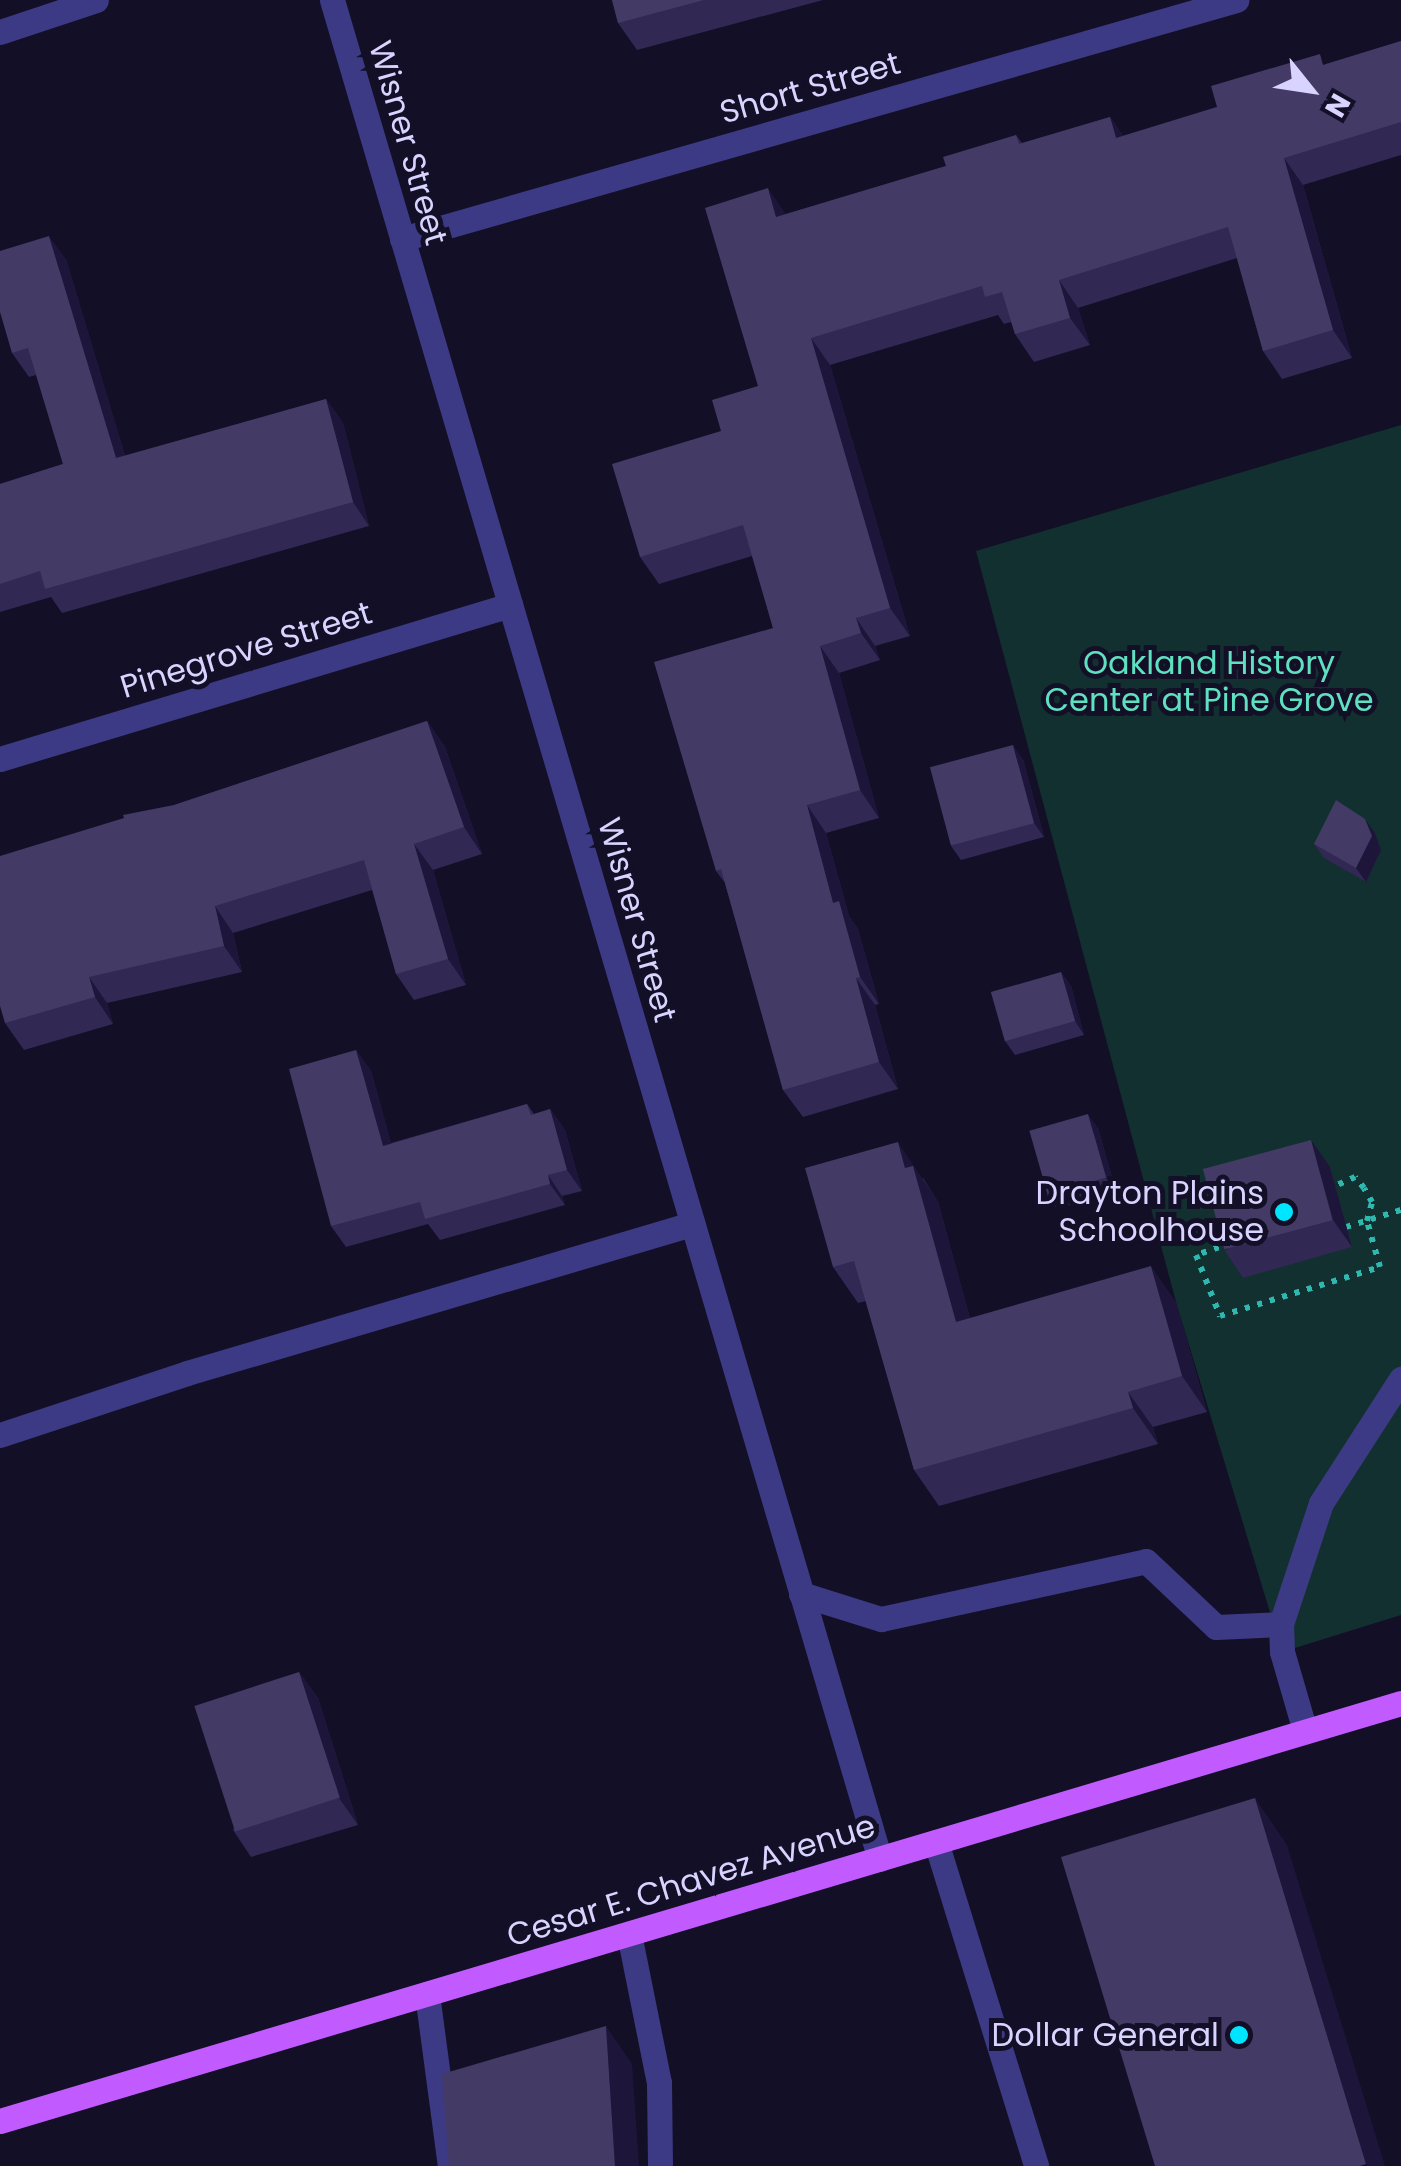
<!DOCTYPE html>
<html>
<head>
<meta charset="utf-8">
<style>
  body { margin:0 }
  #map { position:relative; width:1401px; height:2166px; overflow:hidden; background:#130f26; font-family:Poppins,sans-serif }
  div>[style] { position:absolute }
  .green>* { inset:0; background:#12302f }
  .path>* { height:6px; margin-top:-3px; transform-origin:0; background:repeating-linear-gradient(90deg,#2fb8b0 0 5px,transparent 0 13px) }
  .lane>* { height:25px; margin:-12.5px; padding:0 12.5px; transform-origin:12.5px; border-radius:12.5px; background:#3d3a85 }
  .street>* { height:25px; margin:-12.5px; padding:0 12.5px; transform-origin:12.5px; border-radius:12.5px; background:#3d3a85 }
  .primary>* { height:25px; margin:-12.5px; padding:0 12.5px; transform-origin:12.5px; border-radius:12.5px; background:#c25bff }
  .wall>* { inset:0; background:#312854 }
  .shaded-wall>* { inset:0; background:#1d163a }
  .building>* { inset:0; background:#433a66; transform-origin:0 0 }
  .dots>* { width:28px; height:28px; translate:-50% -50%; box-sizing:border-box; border:5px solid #130f26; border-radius:50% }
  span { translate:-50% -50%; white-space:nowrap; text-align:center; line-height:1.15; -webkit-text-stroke:10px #130f26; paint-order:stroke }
  .street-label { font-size:32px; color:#d9d4ff }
  .park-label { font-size:32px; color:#5fe0c0 }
  .poi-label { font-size:32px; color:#d9d4ff }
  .right { translate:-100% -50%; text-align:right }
  .north { position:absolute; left:1261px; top:40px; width:100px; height:100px; -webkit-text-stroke:8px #130f26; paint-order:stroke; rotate:120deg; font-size:28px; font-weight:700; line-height:40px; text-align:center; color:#d9d4ff }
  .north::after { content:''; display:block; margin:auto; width:35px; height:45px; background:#d9d4ff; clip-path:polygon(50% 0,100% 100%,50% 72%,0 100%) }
</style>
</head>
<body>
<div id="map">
  <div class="green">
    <i style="clip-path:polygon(1401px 425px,1401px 1615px,1282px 1652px,1176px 1302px,976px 551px)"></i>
  </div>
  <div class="path">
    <i style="left:1346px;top:1227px;width:58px;rotate:-17.2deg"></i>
    <i style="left:1231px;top:1243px;width:37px;rotate:161deg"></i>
    <i style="left:1196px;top:1255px;width:66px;rotate:68.5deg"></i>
    <i style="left:1220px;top:1316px;width:167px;rotate:-17deg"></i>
    <i style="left:1380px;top:1267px;width:48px;rotate:-105.8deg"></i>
    <i style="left:1367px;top:1221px;width:20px;rotate:-75deg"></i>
    <i style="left:1372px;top:1202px;width:16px;rotate:-120deg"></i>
    <i style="left:1364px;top:1188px;width:14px;rotate:-129deg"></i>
    <i style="left:1355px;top:1177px;width:22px;rotate:156deg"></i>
  </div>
  <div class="lane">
    <i style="left:0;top:32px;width:101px;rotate:-18.4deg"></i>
    <i style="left:0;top:1435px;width:197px;rotate:-18.3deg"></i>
    <i style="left:187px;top:1373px;width:527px;rotate:-16.44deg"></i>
    <i style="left:801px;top:1594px;width:84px;rotate:17.4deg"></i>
    <i style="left:881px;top:1619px;width:271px;rotate:-12.3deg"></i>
    <i style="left:1146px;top:1561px;width:96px;rotate:43.3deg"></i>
    <i style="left:1216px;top:1627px;width:65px;rotate:-2.6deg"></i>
    <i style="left:1305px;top:1731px;width:82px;rotate:-106.2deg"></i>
    <i style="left:1282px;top:1652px;width:28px;rotate:-92deg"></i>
    <i style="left:1281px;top:1624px;width:127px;rotate:-71.7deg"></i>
    <i style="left:1321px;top:1503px;width:148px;rotate:-57.2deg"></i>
    <i style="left:936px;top:1842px;width:339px;rotate:72.8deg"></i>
    <i style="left:629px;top:1934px;width:152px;rotate:78.6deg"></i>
    <i style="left:659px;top:2083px;width:83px;rotate:89.3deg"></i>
    <i style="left:427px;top:1994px;width:174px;rotate:82.4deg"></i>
  </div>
  <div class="street">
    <i style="left:332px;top:0;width:1938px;rotate:73.58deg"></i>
    <i style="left:402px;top:239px;width:868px;rotate:-15.99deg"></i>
    <i style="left:0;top:759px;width:533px;rotate:-16.8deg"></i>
  </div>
  <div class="primary">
    <i style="left:0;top:2121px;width:1462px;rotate:-16.61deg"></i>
  </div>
  <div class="wall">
    <i style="clip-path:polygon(612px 0,823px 0,637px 50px,618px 23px)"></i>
    <i style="clip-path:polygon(1401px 41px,1401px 155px,1303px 185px,1352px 358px,1282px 379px,1263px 351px,1237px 258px,1078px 308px,1090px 345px,1034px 362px,1015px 334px,1011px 322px,1004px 324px,998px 315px,830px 365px,910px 636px,875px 646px,880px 660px,839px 673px,879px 818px,826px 833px,849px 916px,858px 929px,879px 1004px,875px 1005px,898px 1089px,803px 1117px,783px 1090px,725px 883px,716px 871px,773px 628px,752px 556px,659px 584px,640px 557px,721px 431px,758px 386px,786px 214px,946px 166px,1016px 135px,1022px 143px,1110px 117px,1123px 136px,1217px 107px,1326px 64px)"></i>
    <i style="clip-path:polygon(66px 259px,125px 456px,326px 399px,343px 423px,369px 526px,62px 613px,51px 597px,0 612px,0 484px,63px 464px,36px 375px,29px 377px,12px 353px)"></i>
    <i style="clip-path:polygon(427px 721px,445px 747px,482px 854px,433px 870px,466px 985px,414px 1000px,396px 974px,372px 890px,233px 933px,242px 972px,107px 1003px,113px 1024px,24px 1050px,5px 1023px,174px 805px)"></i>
    <i style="clip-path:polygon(1023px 759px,1044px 837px,961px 860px,951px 846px)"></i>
    <i style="clip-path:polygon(1375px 833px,1381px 850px,1366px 882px,1324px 858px,1314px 844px)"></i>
    <i style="clip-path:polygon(1061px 972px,1071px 986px,1084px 1035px,1015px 1055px,1005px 1041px)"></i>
    <i style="clip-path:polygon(356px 1050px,371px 1071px,391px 1143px,527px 1104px,534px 1114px,550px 1109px,565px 1130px,582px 1191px,562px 1196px,565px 1205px,440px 1240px,428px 1224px,346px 1247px,331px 1226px)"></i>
    <i style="clip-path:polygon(1098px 1128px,1116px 1192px,1057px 1209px,1047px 1195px)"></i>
    <i style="clip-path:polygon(1330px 1167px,1352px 1247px,1243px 1278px,1225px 1251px)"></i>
    <i style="clip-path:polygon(923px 1178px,938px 1202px,970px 1318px,1176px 1302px,1207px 1412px,1153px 1427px,1158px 1444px,939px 1506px,914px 1470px,866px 1301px,858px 1303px,833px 1267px)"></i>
    <i style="clip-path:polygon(299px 1672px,318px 1698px,358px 1825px,251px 1857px,233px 1830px)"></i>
  </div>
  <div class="shaded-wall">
    <i style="clip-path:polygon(1110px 117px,1129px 144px,1116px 138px)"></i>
    <i style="clip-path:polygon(1284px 158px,1303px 185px,1352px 358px,1333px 330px)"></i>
    <i style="clip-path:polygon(768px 188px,787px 216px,776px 217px)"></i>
    <i style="clip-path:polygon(49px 236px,66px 259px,133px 482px,116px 458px)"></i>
    <i style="clip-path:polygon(1059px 280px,1078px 308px,1090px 345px,1070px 318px)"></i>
    <i style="clip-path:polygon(811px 338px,830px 365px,910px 636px,890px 608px)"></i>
    <i style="clip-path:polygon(326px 399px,343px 423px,369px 526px,353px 502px)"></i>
    <i style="clip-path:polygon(856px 618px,875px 646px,880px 660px,861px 633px)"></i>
    <i style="clip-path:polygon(820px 646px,839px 673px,879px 818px,860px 790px)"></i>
    <i style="clip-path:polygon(427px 721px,445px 747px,482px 854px,464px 827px)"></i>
    <i style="clip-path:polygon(1013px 745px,1023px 759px,1044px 837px,1034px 823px)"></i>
    <i style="clip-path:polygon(807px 805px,826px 833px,849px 916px,858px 929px,879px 1004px,860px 977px,833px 903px)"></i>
    <i style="clip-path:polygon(1365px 819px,1375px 833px,1381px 850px,1366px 882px,1356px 868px)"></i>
    <i style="clip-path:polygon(414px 844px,433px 870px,466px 985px,448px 959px)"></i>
    <i style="clip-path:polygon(215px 906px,233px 933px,242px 972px,224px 946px)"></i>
    <i style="clip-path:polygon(1061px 972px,1071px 986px,1084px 1035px,1075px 1021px)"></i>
    <i style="clip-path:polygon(89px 977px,107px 1003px,113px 1024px,95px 997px)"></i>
    <i style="clip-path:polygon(856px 978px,875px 1005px,898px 1089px,879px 1062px)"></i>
    <i style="clip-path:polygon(356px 1050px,371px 1071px,398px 1167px,383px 1146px)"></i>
    <i style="clip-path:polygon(550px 1109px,565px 1130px,582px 1191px,567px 1170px)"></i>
    <i style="clip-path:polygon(1088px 1114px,1098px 1128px,1116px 1192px,1106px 1178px)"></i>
    <i style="clip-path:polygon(1311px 1140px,1330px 1167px,1352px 1247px,1333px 1220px)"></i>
    <i style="clip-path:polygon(898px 1142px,938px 1202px,981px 1358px,956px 1322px,905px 1168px)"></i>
    <i style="clip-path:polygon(548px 1175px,562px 1196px,565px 1205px,550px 1184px)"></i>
    <i style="clip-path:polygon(1151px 1266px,1176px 1302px,1207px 1412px,1182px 1376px)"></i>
    <i style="clip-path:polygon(1128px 1392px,1153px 1427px,1158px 1444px,1133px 1408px)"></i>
    <i style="clip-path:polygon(299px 1672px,318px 1698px,358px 1825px,339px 1798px)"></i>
    <i style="clip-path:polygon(1255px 1798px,1287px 1845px,1385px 2166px,1367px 2166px,1366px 2164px)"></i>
    <i style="clip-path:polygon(606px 2026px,632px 2064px,639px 2166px,615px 2166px)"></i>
  </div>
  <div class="building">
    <i style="clip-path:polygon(612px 0,704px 0,618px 23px)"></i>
    <i style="clip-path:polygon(1401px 41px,1401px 122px,1284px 158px,1333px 330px,1263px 351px,1228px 227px,1059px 280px,1070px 318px,1015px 334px,1002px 292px,985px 297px,982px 286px,811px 338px,890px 608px,856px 618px,861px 633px,820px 646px,860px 790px,807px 805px,833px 903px,839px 901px,860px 977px,856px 978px,879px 1062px,783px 1090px,721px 869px,716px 871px,654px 662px,773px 628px,743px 525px,640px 557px,612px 464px,721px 431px,712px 400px,758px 386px,705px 208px,768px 188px,776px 217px,946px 166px,943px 157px,1016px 135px,1019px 144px,1110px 117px,1116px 138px,1217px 107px,1211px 86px,1320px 54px,1323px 65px)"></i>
    <i style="clip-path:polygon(49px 236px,116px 458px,326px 399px,353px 502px,45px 589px,40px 571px,0 584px,0 484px,63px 464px,28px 348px,12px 353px,0 312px,0 251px)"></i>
    <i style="clip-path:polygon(427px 721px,464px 827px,414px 844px,448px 959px,396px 974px,364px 860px,215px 906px,224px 946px,89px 977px,95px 997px,5px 1023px,0 1006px,0 856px,124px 818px,123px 815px,174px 805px)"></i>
    <i style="left:1013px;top:745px;width:81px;height:86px;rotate:75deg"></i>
    <i style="clip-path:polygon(1336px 800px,1365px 819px,1372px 836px,1356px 868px,1314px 844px)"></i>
    <i style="left:1061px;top:972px;width:51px;height:73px;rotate:74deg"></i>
    <i style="clip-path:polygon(356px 1050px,383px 1146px,527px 1104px,531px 1115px,550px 1109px,567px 1170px,548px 1175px,550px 1184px,425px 1219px,420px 1202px,331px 1226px,289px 1069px)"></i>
    <i style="left:1088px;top:1114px;width:66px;height:61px;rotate:74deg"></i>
    <i style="left:1311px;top:1140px;width:83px;height:112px;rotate:75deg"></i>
    <i style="clip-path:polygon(898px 1142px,905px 1168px,913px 1166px,956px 1322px,1151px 1266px,1182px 1376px,1128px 1392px,1133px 1408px,914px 1470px,854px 1261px,833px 1267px,805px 1168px)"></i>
    <i style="left:299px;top:1672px;width:132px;height:110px;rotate:72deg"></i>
    <i style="clip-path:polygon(1255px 1798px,1366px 2164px,1360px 2166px,1155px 2166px,1061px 1857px)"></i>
    <i style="clip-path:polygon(606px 2026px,615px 2166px,449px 2166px,442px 2074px)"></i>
  </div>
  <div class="dots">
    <i style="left:1284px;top:1212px;background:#00e5ff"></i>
    <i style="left:1239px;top:2035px;background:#00e5ff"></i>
  </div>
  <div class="street-label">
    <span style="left:810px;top:88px;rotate:-16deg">Short Street</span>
    <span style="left:408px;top:143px;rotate:74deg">Wisner Street</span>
    <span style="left:246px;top:650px;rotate:-17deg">Pinegrove Street</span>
    <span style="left:637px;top:920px;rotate:74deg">Wisner Street</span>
    <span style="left:691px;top:1881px;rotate:-17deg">Cesar E. Chavez Avenue</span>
  </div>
  <div class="park-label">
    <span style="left:1209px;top:682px">Oakland History<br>Center at Pine Grove</span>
  </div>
  <div class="poi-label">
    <span class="right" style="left:1264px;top:1212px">Drayton Plains<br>Schoolhouse</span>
    <span class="right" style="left:1219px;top:2035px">Dollar General</span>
  </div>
  <div class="north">N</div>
</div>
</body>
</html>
